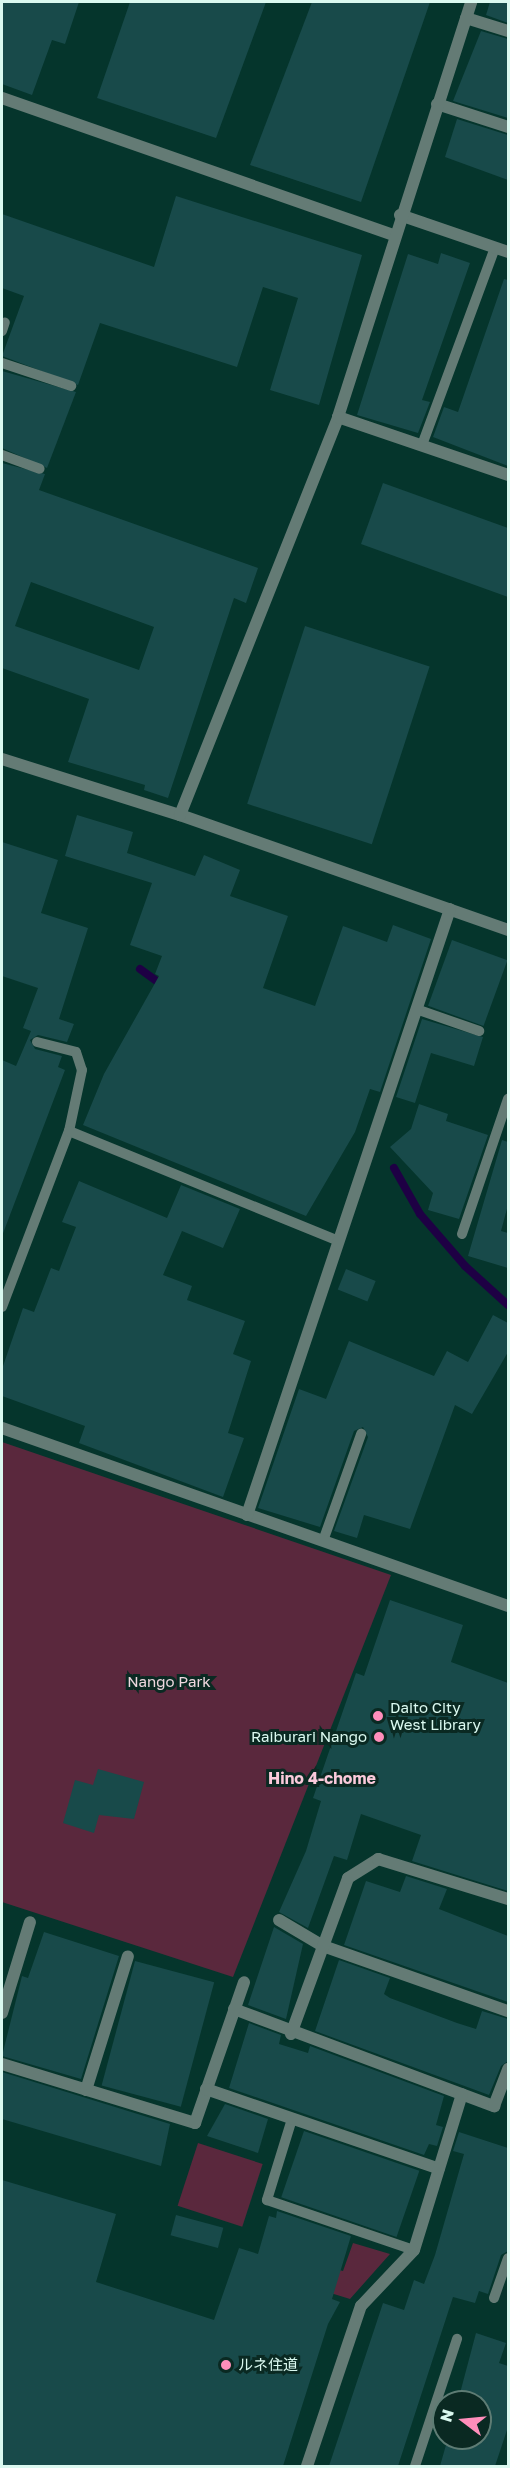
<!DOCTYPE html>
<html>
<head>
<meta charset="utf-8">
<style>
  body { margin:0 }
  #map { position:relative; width:510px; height:2468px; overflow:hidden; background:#05352c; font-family:"Golos Text","Noto Sans JP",sans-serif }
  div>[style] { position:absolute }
  .green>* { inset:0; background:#5a283d; transform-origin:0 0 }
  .stream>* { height:8px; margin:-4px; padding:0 4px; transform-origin:4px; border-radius:4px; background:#1e0044 }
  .building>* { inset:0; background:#184a4a; transform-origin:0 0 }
  .service>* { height:10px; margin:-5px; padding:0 5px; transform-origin:5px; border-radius:5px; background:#647b75 }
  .minor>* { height:12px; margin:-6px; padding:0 6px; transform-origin:6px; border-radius:6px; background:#647b75 }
  .tertiary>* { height:12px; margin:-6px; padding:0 6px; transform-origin:6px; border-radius:6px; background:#647b75 }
  .dots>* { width:16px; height:16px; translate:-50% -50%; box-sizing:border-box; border:3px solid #0a2922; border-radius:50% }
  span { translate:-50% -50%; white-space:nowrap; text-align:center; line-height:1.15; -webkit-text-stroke:6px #0a2922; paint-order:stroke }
  .park-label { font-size:15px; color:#efd7df }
  .poi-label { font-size:15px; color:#dbf9f0 }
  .left { translate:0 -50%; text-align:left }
  .right { translate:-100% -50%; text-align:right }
  .neighbourhood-label { font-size:16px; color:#fbcadb; font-weight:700 }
  .frame { position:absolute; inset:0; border:3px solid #dbf9f0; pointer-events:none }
  .north { position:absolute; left:432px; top:2390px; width:60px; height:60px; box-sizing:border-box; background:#0a2922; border:2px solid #5e7c74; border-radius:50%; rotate:286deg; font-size:16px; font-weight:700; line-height:24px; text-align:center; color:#dbf9f0 }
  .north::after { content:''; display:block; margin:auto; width:21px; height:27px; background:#ff8ebb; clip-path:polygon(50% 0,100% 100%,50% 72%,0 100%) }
</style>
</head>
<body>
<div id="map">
  <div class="green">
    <i style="clip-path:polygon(2px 1442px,391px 1575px,233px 1977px,2px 1902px)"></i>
    <i style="left:198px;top:2143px;width:68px;height:66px;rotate:18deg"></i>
    <i style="clip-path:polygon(353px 2243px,390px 2254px,350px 2299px,308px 2286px,315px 2264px,343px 2271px)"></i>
  </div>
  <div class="stream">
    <i style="left:140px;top:969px;width:29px;rotate:36deg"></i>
    <i style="left:394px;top:1168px;width:53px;rotate:60.5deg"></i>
    <i style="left:420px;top:1214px;width:69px;rotate:49.1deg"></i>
    <i style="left:465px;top:1266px;width:58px;rotate:42.2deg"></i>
  </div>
  <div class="building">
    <i style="clip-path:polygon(2px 2px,79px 2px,65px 44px,52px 40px,32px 95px,2px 84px)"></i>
    <i style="clip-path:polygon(130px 2px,266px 2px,216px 138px,97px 98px)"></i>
    <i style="clip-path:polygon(312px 2px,430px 2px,361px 202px,250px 165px)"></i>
    <i style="clip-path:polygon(490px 2px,508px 2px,508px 23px,486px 15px)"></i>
    <i style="clip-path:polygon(481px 31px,508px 39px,508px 118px,453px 101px)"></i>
    <i style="clip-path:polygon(457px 119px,508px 135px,508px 180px,445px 157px)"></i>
    <i style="clip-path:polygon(176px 196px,362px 255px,319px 405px,270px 390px,298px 298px,263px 287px,237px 367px,100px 323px,78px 385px,2px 356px,24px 296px,2px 288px,2px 214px,154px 267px)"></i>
    <i style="clip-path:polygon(441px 253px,470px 263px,422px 400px,430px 402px,418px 433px,357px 415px,408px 254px,438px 264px)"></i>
    <i style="clip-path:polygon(504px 279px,508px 280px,508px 466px,433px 437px,444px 407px,458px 412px)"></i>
    <i style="clip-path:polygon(2px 371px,76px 392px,47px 468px,2px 448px)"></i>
    <i style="clip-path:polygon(evenodd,2px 463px,45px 474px,39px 490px,258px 568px,246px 603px,234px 598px,168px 798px,144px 790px,145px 785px,68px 762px,89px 699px,2px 668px,2px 463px,31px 582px,154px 627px,139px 670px,15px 626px,31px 582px)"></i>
    <i style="clip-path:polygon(383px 483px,508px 528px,508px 597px,361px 544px)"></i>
    <i style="left:305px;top:626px;width:131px;height:187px;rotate:18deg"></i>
    <i style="clip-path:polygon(77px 815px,133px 832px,127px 853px,195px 876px,204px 855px,240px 870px,230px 896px,288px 916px,263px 988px,315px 1006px,343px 926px,387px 942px,393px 925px,431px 939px,380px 1092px,370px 1089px,355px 1132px,306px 1216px,83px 1125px,104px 1074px,159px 976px,155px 974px,162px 956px,130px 945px,152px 883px,65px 856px)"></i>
    <i style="clip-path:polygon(2px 842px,58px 860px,41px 913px,88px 928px,59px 1019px,74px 1024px,67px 1042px,38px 1035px,30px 1040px,35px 1049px,62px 1056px,58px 1067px,65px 1070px,2px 1236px,2px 1060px,16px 1066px,31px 1031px,23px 1028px,38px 988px,2px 976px)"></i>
    <i style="left:452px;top:940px;width:59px;height:70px;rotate:20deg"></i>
    <i style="clip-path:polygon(422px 1019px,483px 1037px,474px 1066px,431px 1053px,415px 1103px,396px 1097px)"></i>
    <i style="clip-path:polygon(419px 1104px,448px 1114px,446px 1121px,488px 1135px,459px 1219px,428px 1210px,433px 1193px,390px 1147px,411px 1129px)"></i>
    <i style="clip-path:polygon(502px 1140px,508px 1142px,508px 1205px,501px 1231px,508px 1233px,508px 1268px,468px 1256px)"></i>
    <i style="clip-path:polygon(79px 1181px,167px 1218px,181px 1185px,240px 1209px,223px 1248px,182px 1231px,163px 1275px,192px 1286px,187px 1300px,245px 1321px,233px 1354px,251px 1361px,228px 1433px,244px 1438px,223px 1497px,79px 1443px,85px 1426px,2px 1396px,2px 1369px,23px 1308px,34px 1312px,51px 1268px,59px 1271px,76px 1227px,62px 1222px)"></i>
    <i style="left:346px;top:1269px;width:32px;height:22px;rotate:22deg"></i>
    <i style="clip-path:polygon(493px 1315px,508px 1323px,508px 1352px,472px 1414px,455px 1405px,410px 1529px,364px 1515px,357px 1538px,334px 1531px,368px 1437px,363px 1427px,354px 1431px,320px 1527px,258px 1508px,299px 1389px,326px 1399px,349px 1341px,434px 1376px,447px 1351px,468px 1362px)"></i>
    <i style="clip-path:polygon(390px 1600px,463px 1625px,451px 1662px,508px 1683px,508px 1891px,412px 1861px,421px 1835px,361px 1814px,347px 1860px,334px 1856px,308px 1928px,279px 1912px,306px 1851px,321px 1801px,313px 1798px,356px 1673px,364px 1676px)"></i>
    <i style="clip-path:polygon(98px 1769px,144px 1782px,134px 1819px,99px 1815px,94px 1833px,63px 1823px,75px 1780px,93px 1785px)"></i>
    <i style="clip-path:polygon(406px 1876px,447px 1889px,439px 1909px,508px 1936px,508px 2002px,344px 1945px,366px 1881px,400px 1892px)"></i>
    <i style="clip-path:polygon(274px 1927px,303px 1944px,286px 2019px,248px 2005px)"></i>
    <i style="clip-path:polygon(44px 1932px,119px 1956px,81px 2079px,2px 2056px,22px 1976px,28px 1978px)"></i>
    <i style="clip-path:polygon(339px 1960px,390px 1978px,384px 1994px,390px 1998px,457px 2023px,476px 2029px,482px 2011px,508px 2019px,508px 2061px,501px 2066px,489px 2095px,315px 2031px)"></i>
    <i style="left:135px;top:1961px;width:82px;height:129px;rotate:15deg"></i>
    <i style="clip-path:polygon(249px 2023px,281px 2035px,279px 2044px,308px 2053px,310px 2046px,444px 2096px,436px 2125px,443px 2127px,437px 2146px,429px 2144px,424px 2155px,229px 2088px)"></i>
    <i style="clip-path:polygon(2px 2072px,170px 2124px,161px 2166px,2px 2119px)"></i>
    <i style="clip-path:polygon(225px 2104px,268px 2119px,258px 2153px,207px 2136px)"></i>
    <i style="left:304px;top:2131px;width:122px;height:70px;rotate:19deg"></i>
    <i style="clip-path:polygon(459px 2132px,508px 2148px,508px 2251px,501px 2255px,488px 2294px,479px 2291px,475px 2303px,453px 2297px,398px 2466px,329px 2466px,383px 2303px,404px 2310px,414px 2280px,424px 2284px,435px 2255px,464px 2154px,453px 2151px)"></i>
    <i style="clip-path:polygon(2px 2180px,116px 2214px,96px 2282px,214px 2320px,239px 2248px,258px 2254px,269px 2216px,276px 2218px,277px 2211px,351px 2236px,332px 2299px,340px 2302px,328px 2324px,283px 2466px,2px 2466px)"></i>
    <i style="left:176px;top:2215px;width:49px;height:21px;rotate:15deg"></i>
    <i style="clip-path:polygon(476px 2333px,506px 2343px,499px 2363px,508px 2366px,508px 2427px,495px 2466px,440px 2466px,448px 2438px,480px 2438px,480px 2402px,459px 2402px,459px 2397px)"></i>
  </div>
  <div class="service">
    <i style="left:2px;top:331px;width:9px;rotate:-72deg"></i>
    <i style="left:2px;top:363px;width:73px;rotate:18.4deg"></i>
    <i style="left:422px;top:445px;width:210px;rotate:-69.7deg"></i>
    <i style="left:2px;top:455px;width:40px;rotate:20.2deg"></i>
    <i style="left:416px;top:1009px;width:67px;rotate:19.2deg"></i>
    <i style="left:37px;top:1042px;width:40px;rotate:14.4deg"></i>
    <i style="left:76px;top:1052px;width:19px;rotate:72deg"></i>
    <i style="left:82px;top:1070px;width:62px;rotate:102deg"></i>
    <i style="left:462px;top:1234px;width:143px;rotate:-71.2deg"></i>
    <i style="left:2px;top:1307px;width:188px;rotate:-69.2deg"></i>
    <i style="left:69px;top:1131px;width:291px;rotate:22.2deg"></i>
    <i style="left:323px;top:1541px;width:114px;rotate:-70.4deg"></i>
    <i style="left:292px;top:2119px;width:85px;rotate:107.2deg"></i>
    <i style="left:267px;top:2200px;width:155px;rotate:18.8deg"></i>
    <i style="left:494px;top:2298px;width:42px;rotate:-70.7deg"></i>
    <i style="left:415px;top:2466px;width:134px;rotate:-71.7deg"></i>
  </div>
  <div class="minor">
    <i style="left:466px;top:18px;width:44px;rotate:17.2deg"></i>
    <i style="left:2px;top:98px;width:415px;rotate:19.3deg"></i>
    <i style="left:437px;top:104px;width:75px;rotate:17.9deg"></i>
    <i style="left:400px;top:215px;width:114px;rotate:18.9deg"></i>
    <i style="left:338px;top:417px;width:436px;rotate:-72.2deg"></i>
    <i style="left:2px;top:759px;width:187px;rotate:17.5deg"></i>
    <i style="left:180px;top:815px;width:348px;rotate:19.3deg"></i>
    <i style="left:2px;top:1428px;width:536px;rotate:19.38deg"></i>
    <i style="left:247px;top:1515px;width:639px;rotate:-71.48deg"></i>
    <i style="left:279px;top:1920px;width:51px;rotate:30.6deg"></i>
    <i style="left:323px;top:1946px;width:196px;rotate:19.4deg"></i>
    <i style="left:234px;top:2009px;width:278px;rotate:20.5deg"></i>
    <i style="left:494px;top:2106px;width:40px;rotate:-69deg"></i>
    <i style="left:2px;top:2013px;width:95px;rotate:-72.9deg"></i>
    <i style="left:291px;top:2034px;width:166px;rotate:-69.9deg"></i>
    <i style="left:348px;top:1878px;width:36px;rotate:-32deg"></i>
    <i style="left:378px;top:1859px;width:136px;rotate:17.1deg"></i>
    <i style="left:2px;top:2064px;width:202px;rotate:17deg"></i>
    <i style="left:195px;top:2123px;width:149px;rotate:-70.8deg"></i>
    <i style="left:206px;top:2089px;width:246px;rotate:18.9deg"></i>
    <i style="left:86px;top:2090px;width:140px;rotate:-72.6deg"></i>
    <i style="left:307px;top:2466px;width:169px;rotate:-71.4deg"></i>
    <i style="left:361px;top:2306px;width:77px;rotate:-46.6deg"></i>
    <i style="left:414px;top:2250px;width:163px;rotate:-72.9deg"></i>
  </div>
  <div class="tertiary">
    <i style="left:180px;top:815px;width:428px;rotate:-68.3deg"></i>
    <i style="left:338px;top:417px;width:180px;rotate:18.8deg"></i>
  </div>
  <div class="dots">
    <i style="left:378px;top:1716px;background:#ff8ebb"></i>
    <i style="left:379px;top:1737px;background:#ff8ebb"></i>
    <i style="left:226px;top:2365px;background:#ff8ebb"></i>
  </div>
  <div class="park-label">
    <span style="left:169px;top:1682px">Nango Park</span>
  </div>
  <div class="poi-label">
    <span class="left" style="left:390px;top:1716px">Daito City<br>West Library</span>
    <span class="right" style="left:367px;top:1737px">Raiburari Nango</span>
    <span class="left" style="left:238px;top:2365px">ルネ住道</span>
  </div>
  <div class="neighbourhood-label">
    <span style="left:322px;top:1778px">Hino 4-chome</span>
  </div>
  <div class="frame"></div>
  <div class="north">N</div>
</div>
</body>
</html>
